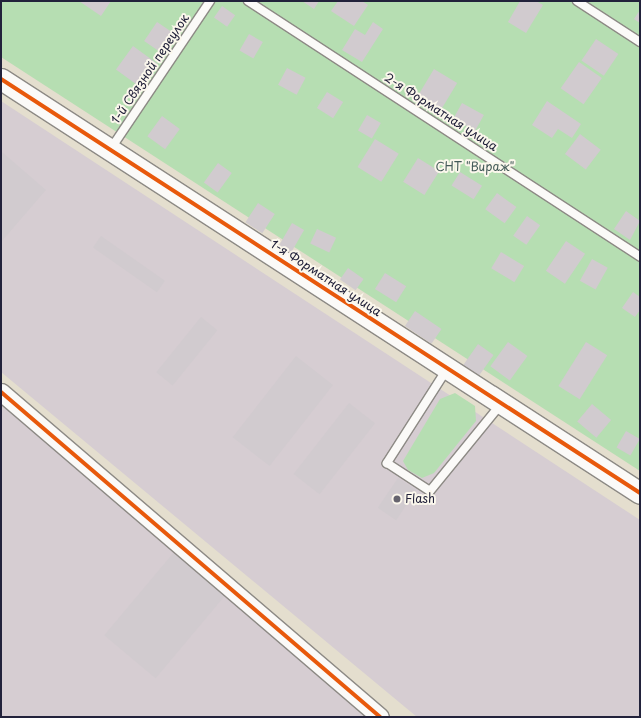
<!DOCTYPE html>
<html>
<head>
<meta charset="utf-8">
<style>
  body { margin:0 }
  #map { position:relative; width:641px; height:718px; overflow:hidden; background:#e4dece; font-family:"Playpen Sans",sans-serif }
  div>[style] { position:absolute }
  .industrial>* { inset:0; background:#d6cdd2 }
  .green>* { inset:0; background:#b6deb2 }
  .building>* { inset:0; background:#d1cbcf; transform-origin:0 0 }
  .roads { filter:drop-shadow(1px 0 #8d8a85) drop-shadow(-1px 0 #8d8a85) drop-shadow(0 1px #8d8a85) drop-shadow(0 -1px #8d8a85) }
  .service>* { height:8px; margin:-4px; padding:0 4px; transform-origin:4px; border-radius:4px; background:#fbfaf8 }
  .minor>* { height:17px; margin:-8.5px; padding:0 8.5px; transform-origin:8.5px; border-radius:8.5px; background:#fbfaf8 }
  .tertiary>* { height:21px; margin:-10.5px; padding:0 10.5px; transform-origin:10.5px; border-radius:10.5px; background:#fbfaf8 }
  .cycleway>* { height:4px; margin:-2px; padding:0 2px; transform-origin:2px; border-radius:2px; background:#e8590c }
  .dots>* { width:11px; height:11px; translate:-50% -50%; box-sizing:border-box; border:2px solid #fbf7ec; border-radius:50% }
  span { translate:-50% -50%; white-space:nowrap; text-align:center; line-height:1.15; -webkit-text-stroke:4px #fbf7ec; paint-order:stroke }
  .street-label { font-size:12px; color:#22223b }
  .park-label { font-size:12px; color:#435a58 }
  .poi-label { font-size:12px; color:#22223b }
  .left { translate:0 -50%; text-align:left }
  .frame { position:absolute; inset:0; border:2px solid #22223b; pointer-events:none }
</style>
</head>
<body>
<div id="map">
  <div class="industrial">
    <i style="clip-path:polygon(1px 101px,640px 520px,640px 717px,417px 717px,1px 372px)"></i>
    <i style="clip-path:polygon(1px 403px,376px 717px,1px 717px)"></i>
  </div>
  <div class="green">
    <i style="clip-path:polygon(1px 1px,640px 1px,640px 471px,1px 57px)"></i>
    <i style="clip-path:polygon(455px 393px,475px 406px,476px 421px,434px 473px,422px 478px,408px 470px,403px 461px,440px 399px)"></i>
  </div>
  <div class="building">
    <i style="clip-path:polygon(79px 1px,111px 1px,101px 16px)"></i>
    <i style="clip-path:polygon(302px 1px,319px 1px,314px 9px)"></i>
    <i style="clip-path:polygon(338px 1px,362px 1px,368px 5px,354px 26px,331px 11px)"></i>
    <i style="clip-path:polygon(520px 1px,536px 1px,543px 5px,526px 33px,508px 22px)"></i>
    <i style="left:222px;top:6px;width:16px;height:14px;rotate:35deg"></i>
    <i style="clip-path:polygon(640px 10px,640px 23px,634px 19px)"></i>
    <i style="left:157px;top:22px;width:18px;height:23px;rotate:34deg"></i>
    <i style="clip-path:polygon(373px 22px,383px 29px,362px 62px,342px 50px,355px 29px,365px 35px)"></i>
    <i style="left:249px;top:34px;width:16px;height:19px;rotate:30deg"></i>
    <i style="left:596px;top:39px;width:27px;height:26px;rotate:34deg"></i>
    <i style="left:133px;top:46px;width:31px;height:29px;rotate:36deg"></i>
    <i style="left:579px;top:62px;width:28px;height:32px;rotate:35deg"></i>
    <i style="left:287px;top:68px;width:21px;height:19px;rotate:28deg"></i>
    <i style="left:434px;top:69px;width:27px;height:31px;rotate:31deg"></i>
    <i style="left:327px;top:92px;width:19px;height:19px;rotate:32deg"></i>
    <i style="clip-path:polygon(547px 101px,581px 124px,572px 138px,558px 129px,552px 138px,532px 125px)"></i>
    <i style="left:462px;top:103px;width:25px;height:18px;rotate:29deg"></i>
    <i style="left:367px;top:115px;width:16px;height:18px;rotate:30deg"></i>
    <i style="left:162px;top:116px;width:22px;height:25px;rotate:36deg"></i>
    <i style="left:580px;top:134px;width:26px;height:25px;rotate:37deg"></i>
    <i style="left:375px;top:139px;width:28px;height:33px;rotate:32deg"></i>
    <i style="clip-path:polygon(2px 152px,46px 190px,2px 241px,1px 240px)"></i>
    <i style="left:418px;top:158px;width:25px;height:28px;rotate:32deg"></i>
    <i style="left:218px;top:163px;width:17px;height:24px;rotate:36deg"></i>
    <i style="left:460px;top:172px;width:26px;height:16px;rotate:32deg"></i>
    <i style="left:497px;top:193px;width:24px;height:20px;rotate:36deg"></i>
    <i style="left:258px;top:203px;width:20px;height:23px;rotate:33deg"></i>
    <i style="clip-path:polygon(626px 211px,640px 221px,630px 240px,614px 229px)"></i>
    <i style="left:527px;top:216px;width:16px;height:24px;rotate:35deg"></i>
    <i style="left:292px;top:223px;width:14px;height:26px;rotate:30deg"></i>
    <i style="left:317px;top:229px;width:21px;height:16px;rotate:25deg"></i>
    <i style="left:101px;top:236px;width:78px;height:14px;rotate:35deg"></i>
    <i style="left:566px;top:241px;width:23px;height:36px;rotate:34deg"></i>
    <i style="left:501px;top:252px;width:27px;height:19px;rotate:31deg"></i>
    <i style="left:592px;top:259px;width:18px;height:25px;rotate:29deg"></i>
    <i style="left:348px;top:268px;width:19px;height:14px;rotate:35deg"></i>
    <i style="left:385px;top:273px;width:25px;height:19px;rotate:32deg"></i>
    <i style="clip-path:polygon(633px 292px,640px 297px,640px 310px,635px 317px,622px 308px)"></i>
    <i style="left:415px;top:311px;width:32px;height:18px;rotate:34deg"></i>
    <i style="left:201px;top:317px;width:21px;height:71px;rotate:39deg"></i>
    <i style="left:508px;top:342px;width:24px;height:30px;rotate:36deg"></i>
    <i style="left:586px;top:342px;width:25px;height:52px;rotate:32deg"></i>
    <i style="left:478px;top:344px;width:19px;height:28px;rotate:35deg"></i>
    <i style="left:296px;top:356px;width:47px;height:103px;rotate:38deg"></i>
    <i style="left:349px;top:403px;width:33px;height:90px;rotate:38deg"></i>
    <i style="left:592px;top:404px;width:25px;height:23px;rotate:40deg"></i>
    <i style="left:626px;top:431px;width:16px;height:19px;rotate:30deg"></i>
    <i style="left:398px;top:478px;width:22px;height:36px;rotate:34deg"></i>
    <i style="left:175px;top:551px;width:67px;height:110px;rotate:40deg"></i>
  </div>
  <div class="roads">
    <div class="service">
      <i style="left:248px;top:1px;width:468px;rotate:33.1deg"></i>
      <i style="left:577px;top:1px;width:75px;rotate:33.1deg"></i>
      <i style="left:110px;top:150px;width:179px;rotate:-56.1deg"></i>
      <i style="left:447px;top:369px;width:112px;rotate:122.6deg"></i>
      <i style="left:387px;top:463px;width:51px;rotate:33.1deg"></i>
      <i style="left:430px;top:491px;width:112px;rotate:-50.8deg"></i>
    </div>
    <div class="minor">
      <i style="left:1px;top:392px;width:499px;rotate:40.6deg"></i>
    </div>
    <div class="tertiary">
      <i style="left:1px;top:79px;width:761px;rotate:32.94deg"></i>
    </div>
  </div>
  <div class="cycleway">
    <i style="left:1px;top:79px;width:761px;rotate:32.94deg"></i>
    <i style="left:1px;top:392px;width:499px;rotate:40.6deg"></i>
  </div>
  <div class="dots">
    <i style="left:397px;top:499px;background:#66646e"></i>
  </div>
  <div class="street-label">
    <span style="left:150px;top:69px;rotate:-56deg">1-й Связной переулок</span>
    <span style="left:441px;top:112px;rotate:33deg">2-я Форматная улица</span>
    <span style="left:326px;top:278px;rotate:33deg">1-я Форматная улица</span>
  </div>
  <div class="park-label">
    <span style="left:475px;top:167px">СНТ "Вираж"</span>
  </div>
  <div class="poi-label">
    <span class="left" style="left:405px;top:499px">Flash</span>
  </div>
  <div class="frame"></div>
</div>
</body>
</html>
